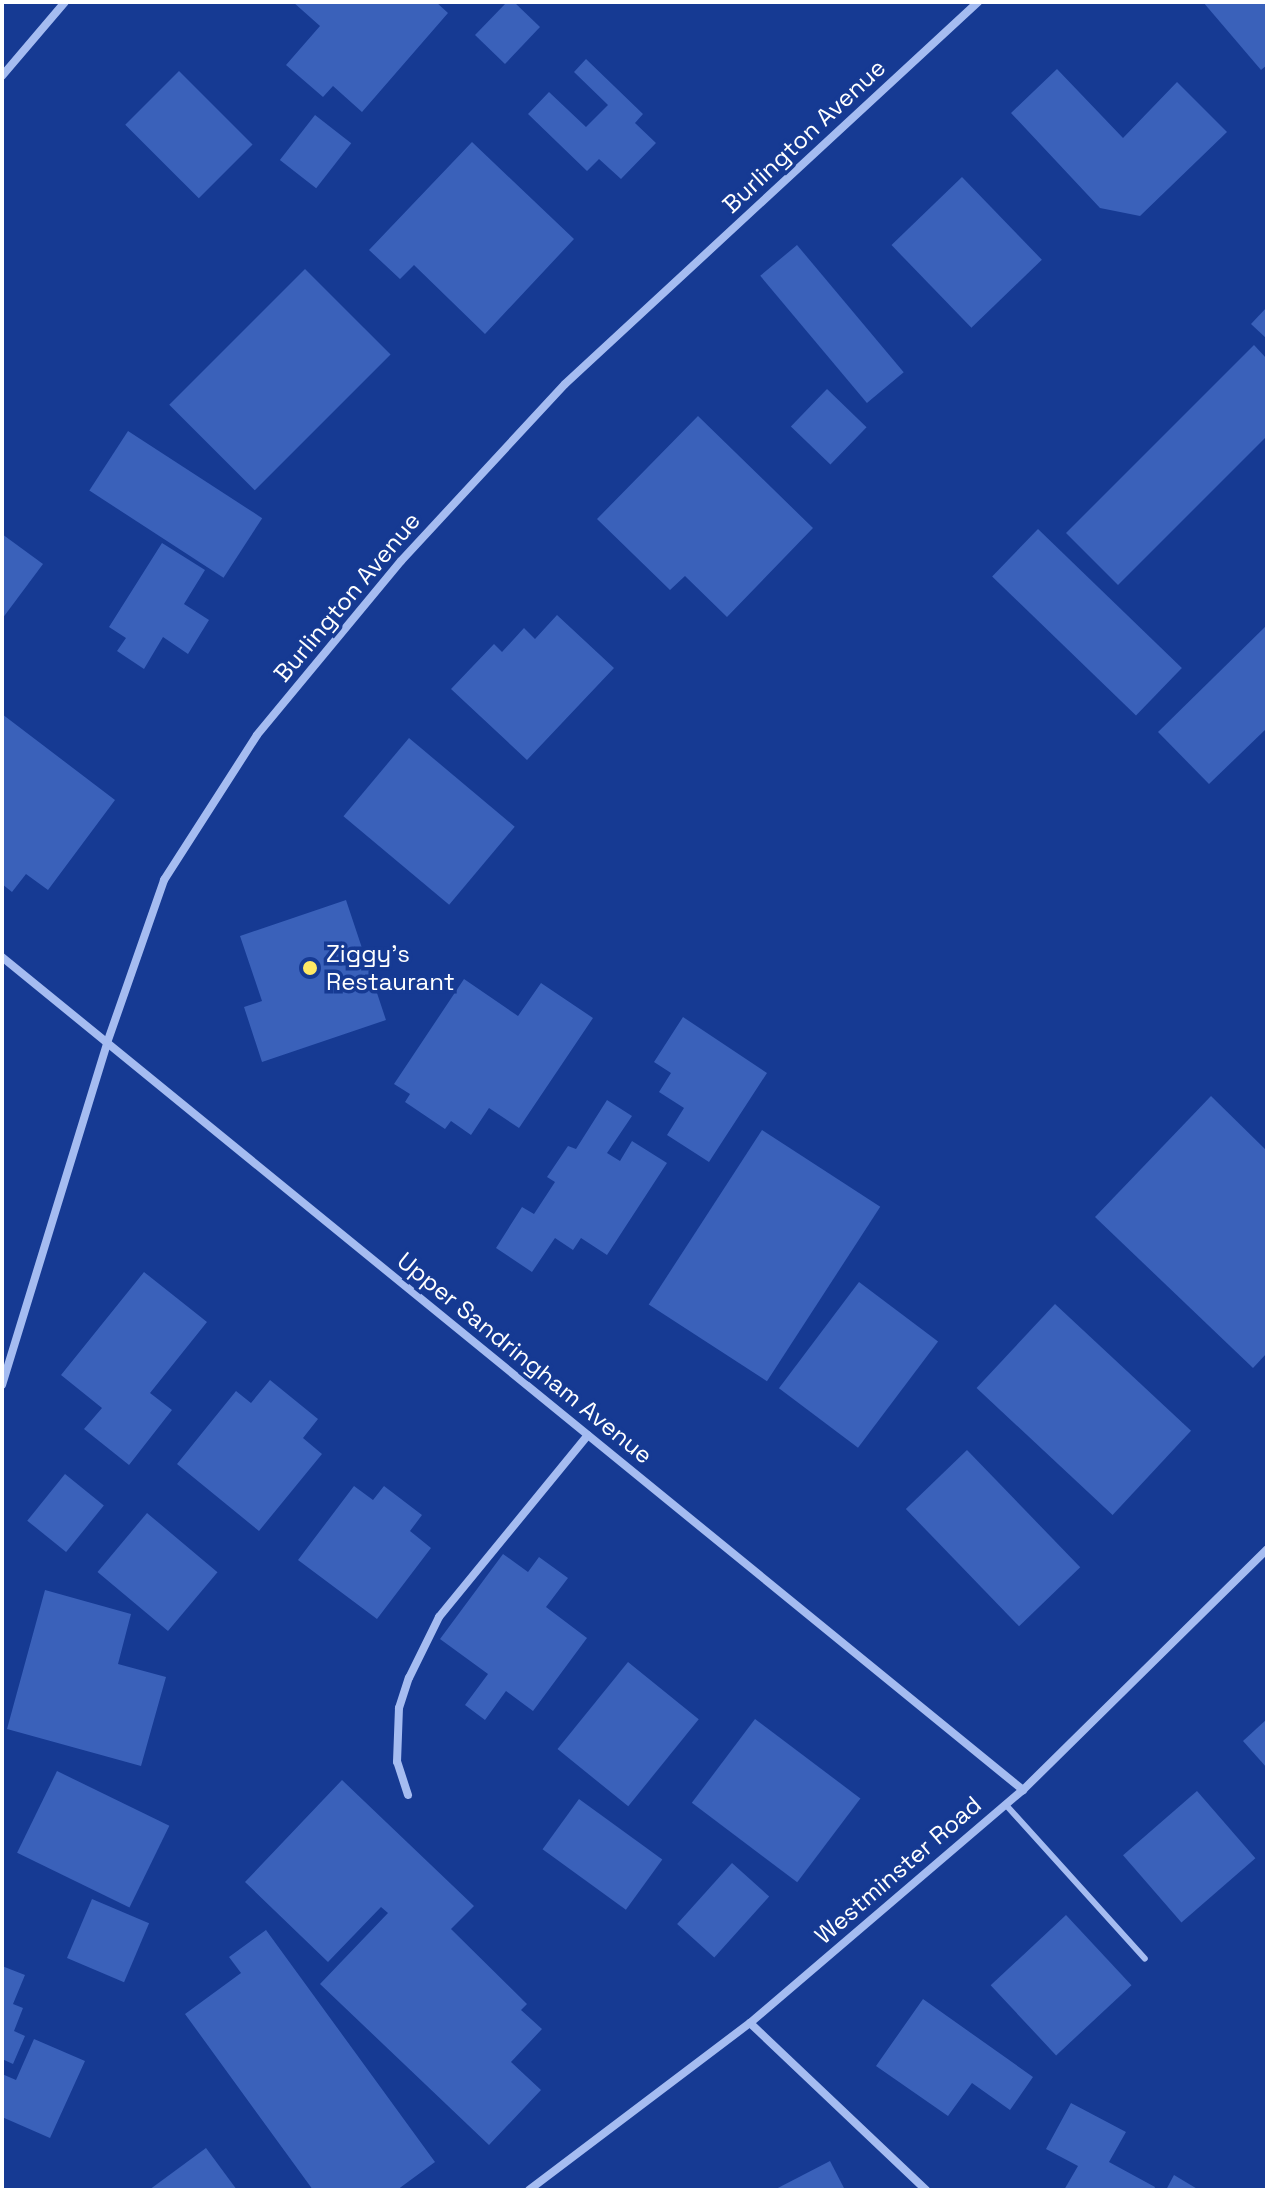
<!DOCTYPE html>
<html>
<head>
<meta charset="utf-8">
<style>
  body { margin:0 }
  #map { position:relative; width:1269px; height:2192px; overflow:hidden; background:#163a93; font-family:"Space Grotesk",sans-serif }
  div>[style] { position:absolute }
  .building>* { inset:0; background:#3a61ba; transform-origin:0 0 }
  .service>* { height:6px; margin:-3px; padding:0 3px; transform-origin:3px; border-radius:3px; background:#a5bcf1 }
  .minor>* { height:8px; margin:-4px; padding:0 4px; transform-origin:4px; border-radius:4px; background:#a5bcf1 }
  .dots>* { width:22px; height:22px; translate:-50% -50%; box-sizing:border-box; border:4px solid #163a93; border-radius:50% }
  span { translate:-50% -50%; white-space:nowrap; text-align:center; line-height:1.15; -webkit-text-stroke:7px #163a93; paint-order:stroke }
  .street-label { font-size:24px; color:#fff }
  .poi-label { font-size:24px; color:#fff }
  .left { translate:0 -50%; text-align:left }
  .frame { position:absolute; inset:0; border:4px solid #fff; pointer-events:none }
</style>
</head>
<body>
<div id="map">
  <div class="building">
    <i style="clip-path:polygon(293px 2px,436px 2px,448px 13px,362px 112px,333px 86px,323px 97px,286px 65px,320px 26px)"></i>
    <i style="clip-path:polygon(507px 2px,514px 2px,540px 27px,505px 64px,475px 35px)"></i>
    <i style="clip-path:polygon(1203px 2px,1267px 2px,1267px 65px,1261px 70px)"></i>
    <i style="clip-path:polygon(586px 59px,643px 114px,635px 123px,656px 143px,621px 179px,599px 159px,587px 171px,528px 114px,549px 92px,586px 127px,608px 105px,574px 72px)"></i>
    <i style="clip-path:polygon(1057px 69px,1123px 138px,1177px 82px,1227px 132px,1140px 216px,1100px 208px,1011px 113px)"></i>
    <i style="left:179px;top:71px;width:104px;height:76px;rotate:45deg"></i>
    <i style="left:315px;top:115px;width:46px;height:57px;rotate:38deg"></i>
    <i style="clip-path:polygon(472px 142px,574px 239px,485px 334px,414px 265px,400px 279px,369px 250px)"></i>
    <i style="left:962px;top:177px;width:115px;height:98px;rotate:46deg"></i>
    <i style="left:797px;top:245px;width:166px;height:48px;rotate:50deg"></i>
    <i style="left:305px;top:269px;width:121px;height:192px;rotate:45deg"></i>
    <i style="clip-path:polygon(1267px 307px,1267px 339px,1251px 324px)"></i>
    <i style="clip-path:polygon(1254px 345px,1267px 359px,1267px 436px,1118px 585px,1066px 533px)"></i>
    <i style="left:827px;top:389px;width:55px;height:52px;rotate:44deg"></i>
    <i style="clip-path:polygon(698px 416px,813px 528px,727px 617px,685px 576px,670px 590px,597px 519px)"></i>
    <i style="left:128px;top:431px;width:160px;height:71px;rotate:33deg"></i>
    <i style="left:1038px;top:529px;width:200px;height:66px;rotate:44deg"></i>
    <i style="clip-path:polygon(2px 534px,43px 564px,2px 619px)"></i>
    <i style="clip-path:polygon(162px 543px,205px 570px,184px 604px,209px 620px,188px 654px,163px 637px,144px 669px,117px 651px,126px 638px,109px 627px)"></i>
    <i style="clip-path:polygon(557px 615px,614px 668px,527px 760px,451px 689px,494px 644px,502px 652px,524px 628px,535px 639px)"></i>
    <i style="clip-path:polygon(1267px 625px,1267px 728px,1209px 784px,1158px 732px)"></i>
    <i style="clip-path:polygon(2px 714px,115px 800px,48px 890px,26px 874px,12px 892px,2px 884px)"></i>
    <i style="left:409px;top:738px;width:138px;height:102px;rotate:40deg"></i>
    <i style="clip-path:polygon(346px 900px,386px 1020px,262px 1062px,244px 1007px,262px 1001px,240px 936px)"></i>
    <i style="clip-path:polygon(464px 979px,518px 1016px,541px 983px,593px 1018px,519px 1128px,489px 1108px,471px 1135px,451px 1121px,445px 1129px,405px 1102px,410px 1094px,394px 1084px)"></i>
    <i style="clip-path:polygon(683px 1017px,767px 1073px,709px 1162px,667px 1135px,684px 1108px,659px 1092px,671px 1073px,654px 1062px)"></i>
    <i style="clip-path:polygon(1211px 1096px,1267px 1151px,1267px 1353px,1253px 1368px,1095px 1217px)"></i>
    <i style="clip-path:polygon(607px 1100px,632px 1116px,607px 1153px,620px 1161px,632px 1141px,667px 1163px,607px 1255px,581px 1238px,573px 1250px,555px 1238px,532px 1272px,496px 1248px,522px 1207px,534px 1214px,555px 1182px,547px 1177px,568px 1146px,576px 1149px)"></i>
    <i style="left:762px;top:1130px;width:141px;height:208px;rotate:33deg"></i>
    <i style="clip-path:polygon(144px 1272px,207px 1322px,150px 1393px,172px 1410px,129px 1465px,84px 1429px,102px 1408px,61px 1375px)"></i>
    <i style="left:859px;top:1282px;width:99px;height:133px;rotate:37deg"></i>
    <i style="left:1055px;top:1304px;width:186px;height:115px;rotate:43deg"></i>
    <i style="clip-path:polygon(270px 1380px,318px 1419px,303px 1438px,322px 1454px,259px 1531px,177px 1464px,236px 1391px,251px 1403px)"></i>
    <i style="left:967px;top:1450px;width:163px;height:85px;rotate:46deg"></i>
    <i style="left:65px;top:1474px;width:50px;height:60px;rotate:39deg"></i>
    <i style="clip-path:polygon(354px 1486px,373px 1500px,384px 1486px,422px 1515px,410px 1531px,431px 1548px,377px 1619px,298px 1560px)"></i>
    <i style="left:147px;top:1513px;width:92px;height:77px;rotate:40deg"></i>
    <i style="clip-path:polygon(503px 1554px,528px 1572px,539px 1557px,568px 1578px,546px 1607px,587px 1638px,533px 1711px,506px 1691px,485px 1720px,465px 1705px,488px 1674px,440px 1639px)"></i>
    <i style="clip-path:polygon(45px 1590px,131px 1614px,118px 1664px,166px 1677px,141px 1766px,7px 1729px)"></i>
    <i style="left:628px;top:1662px;width:91px;height:112px;rotate:39deg"></i>
    <i style="left:755px;top:1719px;width:132px;height:105px;rotate:37deg"></i>
    <i style="clip-path:polygon(1267px 1719px,1267px 1768px,1243px 1741px)"></i>
    <i style="left:57px;top:1771px;width:125px;height:91px;rotate:26deg"></i>
    <i style="clip-path:polygon(342px 1780px,474px 1906px,451px 1929px,527px 2004px,521px 2010px,542px 2029px,511px 2062px,541px 2090px,489px 2145px,320px 1984px,388px 1913px,381px 1907px,328px 1962px,245px 1882px)"></i>
    <i style="left:1197px;top:1791px;width:89px;height:98px;rotate:49deg"></i>
    <i style="left:579px;top:1799px;width:103px;height:62px;rotate:36deg"></i>
    <i style="left:732px;top:1863px;width:50px;height:82px;rotate:42deg"></i>
    <i style="left:92px;top:1899px;width:62px;height:64px;rotate:23deg"></i>
    <i style="left:1066px;top:1915px;width:96px;height:103px;rotate:47deg"></i>
    <i style="clip-path:polygon(266px 1930px,435px 2162px,397px 2190px,313px 2190px,185px 2014px,241px 1973px,229px 1957px)"></i>
    <i style="clip-path:polygon(2px 1966px,25px 1975px,13px 2004px,23px 2008px,14px 2031px,25px 2036px,13px 2064px,2px 2059px)"></i>
    <i style="clip-path:polygon(923px 1999px,1033px 2077px,1010px 2110px,972px 2083px,948px 2116px,876px 2066px)"></i>
    <i style="clip-path:polygon(34px 2039px,85px 2061px,50px 2138px,2px 2117px,2px 2074px,16px 2080px)"></i>
    <i style="clip-path:polygon(1071px 2103px,1126px 2132px,1109px 2162px,1155px 2187px,1154px 2190px,1064px 2190px,1078px 2166px,1046px 2149px)"></i>
    <i style="clip-path:polygon(206px 2148px,237px 2190px,149px 2190px)"></i>
    <i style="clip-path:polygon(830px 2161px,845px 2190px,774px 2190px)"></i>
    <i style="clip-path:polygon(1174px 2175px,1199px 2190px,1166px 2190px)"></i>
  </div>
  <div class="service">
    <i style="left:1006px;top:1805px;width:207px;rotate:47.9deg"></i>
  </div>
  <div class="minor">
    <i style="left:2px;top:76px;width:97px;rotate:-49.6deg"></i>
    <i style="left:2px;top:957px;width:1318px;rotate:39.21deg"></i>
    <i style="left:2px;top:1385px;width:358px;rotate:-72.9deg"></i>
    <i style="left:107px;top:1043px;width:173px;rotate:-70.7deg"></i>
    <i style="left:164px;top:880px;width:172px;rotate:-57.3deg"></i>
    <i style="left:257px;top:735px;width:226px;rotate:-50.4deg"></i>
    <i style="left:401px;top:561px;width:241px;rotate:-47.2deg"></i>
    <i style="left:565px;top:384px;width:563px;rotate:-42.77deg"></i>
    <i style="left:408px;top:1795px;width:35px;rotate:-108deg"></i>
    <i style="left:397px;top:1762px;width:54px;rotate:-87.9deg"></i>
    <i style="left:399px;top:1708px;width:32px;rotate:-72deg"></i>
    <i style="left:409px;top:1678px;width:68px;rotate:-63.8deg"></i>
    <i style="left:439px;top:1617px;width:235px;rotate:-50.7deg"></i>
    <i style="left:750px;top:2023px;width:243px;rotate:43.5deg"></i>
    <i style="left:529px;top:2190px;width:277px;rotate:-37.1deg"></i>
    <i style="left:750px;top:2023px;width:359px;rotate:-40.5deg"></i>
    <i style="left:1023px;top:1790px;width:343px;rotate:-44.6deg"></i>
  </div>
  <div class="dots">
    <i style="left:310px;top:968px;background:#ffe965"></i>
  </div>
  <div class="street-label">
    <span style="left:804px;top:136px;rotate:-43deg">Burlington Avenue</span>
    <span style="left:347px;top:597px;rotate:-50deg">Burlington Avenue</span>
    <span style="left:525px;top:1358px;rotate:39deg">Upper Sandringham Avenue</span>
    <span style="left:898px;top:1870px;rotate:-41deg">Westminster Road</span>
  </div>
  <div class="poi-label">
    <span class="left" style="left:326px;top:968px">Ziggy's<br>Restaurant</span>
  </div>
  <div class="frame"></div>
</div>
</body>
</html>
